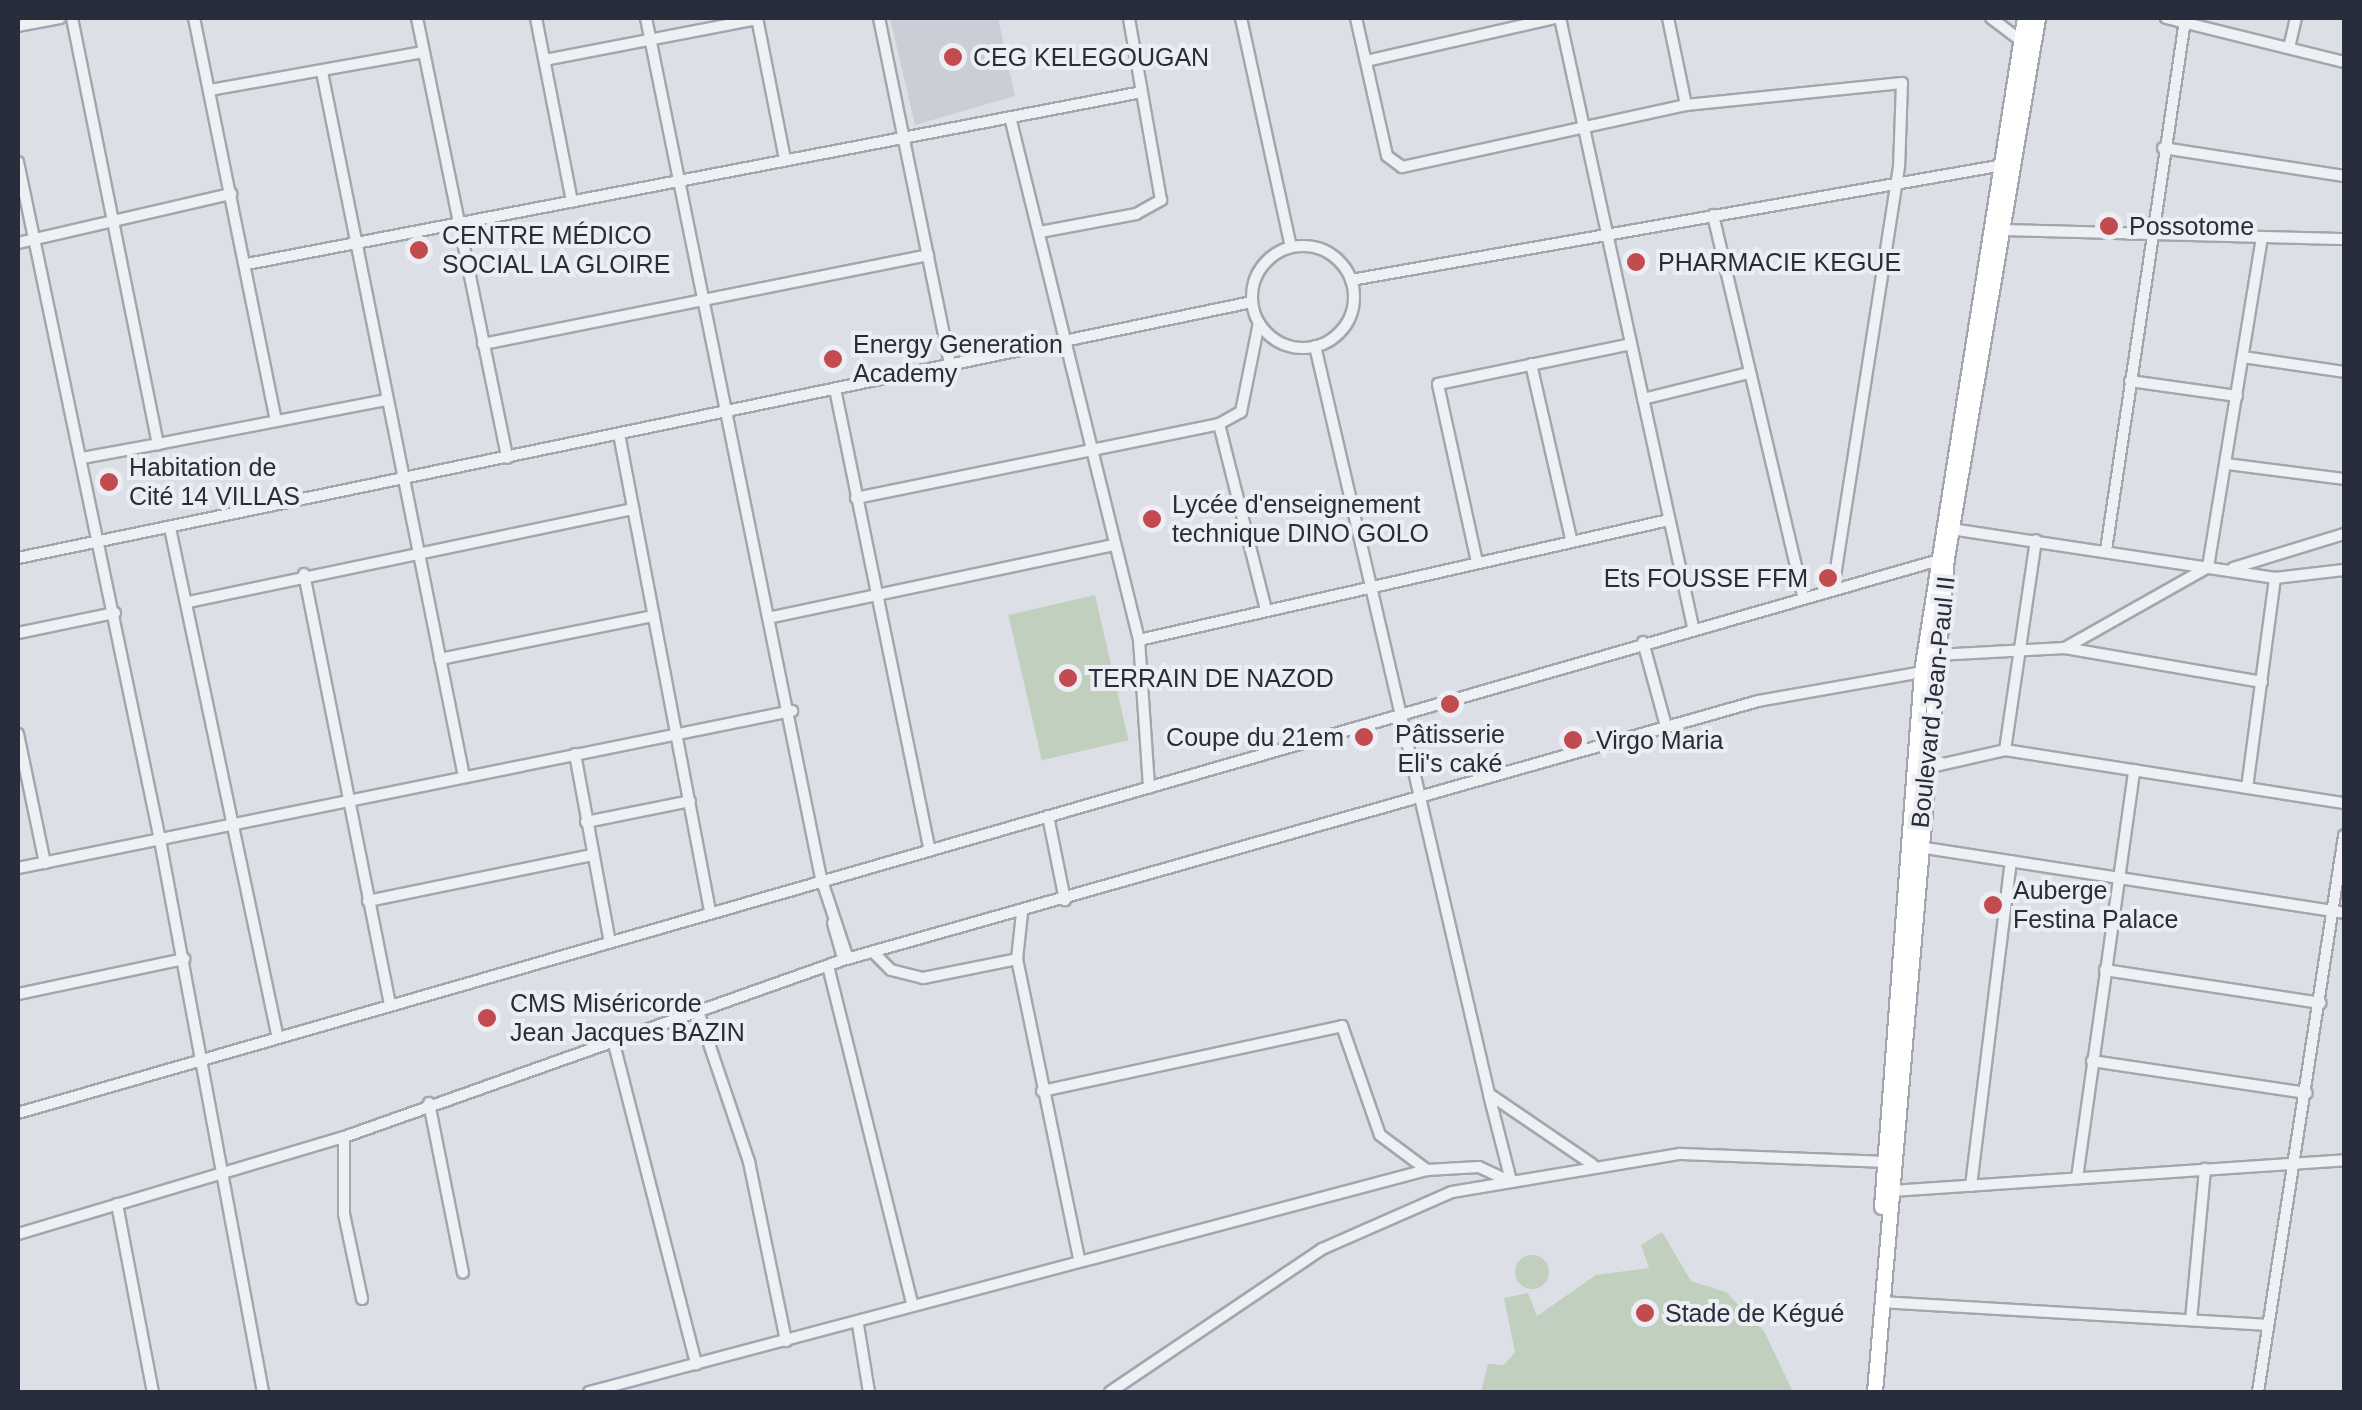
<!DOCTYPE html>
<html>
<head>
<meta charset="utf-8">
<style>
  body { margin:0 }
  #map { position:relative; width:2362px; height:1410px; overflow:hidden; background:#dddfe6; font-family:Arial,sans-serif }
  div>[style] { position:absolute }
  .built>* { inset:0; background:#cbced7 }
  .round { border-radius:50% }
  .green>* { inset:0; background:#c1cfbf; transform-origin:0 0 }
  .roads { filter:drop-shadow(2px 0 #a3a6af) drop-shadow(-2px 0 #a3a6af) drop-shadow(0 2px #a3a6af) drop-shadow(0 -2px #a3a6af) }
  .minor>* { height:10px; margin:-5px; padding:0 5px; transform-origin:5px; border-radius:5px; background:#eff0f4 }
  .minor>.ring { margin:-5px; padding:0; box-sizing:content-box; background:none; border:10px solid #eff0f4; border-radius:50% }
  .major>* { height:14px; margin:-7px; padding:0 7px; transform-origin:7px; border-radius:7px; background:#fff }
  .dots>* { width:28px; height:28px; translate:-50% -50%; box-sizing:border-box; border:5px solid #eceef3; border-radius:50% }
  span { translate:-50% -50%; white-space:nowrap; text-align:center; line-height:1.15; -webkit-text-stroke:8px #eceef3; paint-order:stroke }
  .poi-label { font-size:25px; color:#282d3b }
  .left { translate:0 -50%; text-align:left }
  .right { translate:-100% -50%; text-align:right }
  .street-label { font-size:25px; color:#282d3b }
  .frame { position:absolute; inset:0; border:20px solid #282d3b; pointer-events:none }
</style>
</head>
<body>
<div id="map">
  <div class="built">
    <i style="clip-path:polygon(890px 18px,998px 18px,1015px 96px,915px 125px)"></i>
    <i class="round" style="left:1622px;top:248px;width:28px;height:28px"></i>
  </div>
  <div class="green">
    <i style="left:1095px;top:595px;width:149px;height:89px;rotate:77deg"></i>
    <i style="clip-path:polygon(1662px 1232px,1691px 1281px,1726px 1292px,1764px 1331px,1793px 1392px,1481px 1392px,1488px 1364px,1504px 1365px,1515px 1352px,1504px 1298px,1528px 1293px,1537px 1316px,1596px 1275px,1649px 1268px,1641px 1245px)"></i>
    <i class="round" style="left:1515px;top:1255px;width:34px;height:34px"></i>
  </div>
  <div class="roads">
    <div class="minor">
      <i style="left:72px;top:18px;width:435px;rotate:78.6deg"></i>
      <i style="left:158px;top:444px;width:232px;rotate:-10.9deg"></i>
      <i style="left:194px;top:18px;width:411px;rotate:78.5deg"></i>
      <i style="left:417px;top:18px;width:449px;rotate:78.4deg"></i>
      <i style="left:536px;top:18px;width:187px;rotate:78.9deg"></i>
      <i style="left:646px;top:18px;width:878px;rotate:78.5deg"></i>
      <i style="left:821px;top:878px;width:85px;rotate:71.6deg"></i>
      <i style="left:757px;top:18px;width:145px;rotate:78.8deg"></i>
      <i style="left:879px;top:18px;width:354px;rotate:78.4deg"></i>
      <i style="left:1241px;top:18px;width:234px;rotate:77.7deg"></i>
      <i style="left:1356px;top:18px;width:141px;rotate:77.3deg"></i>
      <i style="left:1387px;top:156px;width:19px;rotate:36deg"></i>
      <i style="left:1402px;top:167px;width:291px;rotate:-12.3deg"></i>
      <i style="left:1686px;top:105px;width:217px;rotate:-5.8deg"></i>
      <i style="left:1902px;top:83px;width:84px;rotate:92deg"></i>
      <i style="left:1899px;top:167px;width:425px;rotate:98.9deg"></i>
      <i style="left:1560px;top:18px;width:623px;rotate:77.68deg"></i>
      <i style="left:1668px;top:18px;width:89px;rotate:78.3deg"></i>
      <i style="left:1991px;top:18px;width:39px;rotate:37deg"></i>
      <i style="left:2166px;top:18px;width:183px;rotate:13.9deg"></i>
      <i style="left:18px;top:26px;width:43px;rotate:-10.8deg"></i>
      <i style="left:2289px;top:48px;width:31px;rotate:-77deg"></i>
      <i style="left:545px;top:60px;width:216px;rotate:-10.9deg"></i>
      <i style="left:1366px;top:61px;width:194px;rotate:-12.8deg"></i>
      <i style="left:322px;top:72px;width:719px;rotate:78.61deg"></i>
      <i style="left:210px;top:90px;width:216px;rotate:-10.1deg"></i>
      <i style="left:1010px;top:117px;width:539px;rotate:76.14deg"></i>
      <i style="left:1139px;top:640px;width:148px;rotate:86.1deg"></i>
      <i style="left:2163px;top:148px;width:183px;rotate:8.8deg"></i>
      <i style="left:18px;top:162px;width:693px;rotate:78.17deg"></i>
      <i style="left:160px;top:840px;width:562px;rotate:79.43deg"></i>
      <i style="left:1713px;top:215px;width:391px;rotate:76.7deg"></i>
      <i style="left:2000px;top:230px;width:344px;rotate:1.5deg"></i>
      <i style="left:1040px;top:232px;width:98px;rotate:-10.6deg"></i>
      <i style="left:1136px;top:214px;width:29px;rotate:-29deg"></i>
      <i style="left:1161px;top:200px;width:185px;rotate:-100deg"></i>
      <i style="left:18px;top:243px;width:219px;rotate:-13deg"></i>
      <i class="ring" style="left:1252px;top:246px;width:92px;height:92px"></i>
      <i style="left:247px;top:264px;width:911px;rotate:-10.88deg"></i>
      <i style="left:1351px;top:280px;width:668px;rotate:-10deg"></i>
      <i style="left:483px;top:344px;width:454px;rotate:-11.3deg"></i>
      <i style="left:1315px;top:346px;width:768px;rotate:76.9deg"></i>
      <i style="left:1489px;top:1094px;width:125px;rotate:34.2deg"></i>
      <i style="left:2243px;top:357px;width:102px;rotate:8.4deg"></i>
      <i style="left:1531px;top:364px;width:180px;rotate:77.1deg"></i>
      <i style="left:2130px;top:381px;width:108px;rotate:8deg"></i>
      <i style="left:835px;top:389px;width:467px;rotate:78.4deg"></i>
      <i style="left:1643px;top:399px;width:105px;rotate:-13.8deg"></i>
      <i style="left:1219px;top:424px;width:25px;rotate:-29deg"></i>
      <i style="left:1241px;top:412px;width:91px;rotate:-78.6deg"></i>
      <i style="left:619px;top:434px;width:484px;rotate:79.2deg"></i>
      <i style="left:82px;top:458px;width:77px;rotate:-10.4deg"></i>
      <i style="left:2227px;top:464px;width:118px;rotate:7.3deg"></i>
      <i style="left:856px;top:498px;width:370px;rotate:-11.5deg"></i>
      <i style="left:1219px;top:424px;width:192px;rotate:75.8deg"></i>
      <i style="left:170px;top:528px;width:517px;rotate:78.06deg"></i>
      <i style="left:1951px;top:529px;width:328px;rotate:8.6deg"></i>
      <i style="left:2275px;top:578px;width:69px;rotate:-6.6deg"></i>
      <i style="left:2106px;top:550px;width:535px;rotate:-81.51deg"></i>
      <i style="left:18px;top:558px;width:1260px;rotate:-11.72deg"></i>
      <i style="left:1477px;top:562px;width:182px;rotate:-102.4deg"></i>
      <i style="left:1438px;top:384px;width:197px;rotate:-11.7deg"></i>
      <i style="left:2233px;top:568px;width:116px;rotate:-17deg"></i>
      <i style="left:304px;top:574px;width:435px;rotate:78.7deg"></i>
      <i style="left:188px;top:602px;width:455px;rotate:-11.8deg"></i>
      <i style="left:772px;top:617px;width:349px;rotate:-11.9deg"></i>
      <i style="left:18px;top:633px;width:99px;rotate:-11.7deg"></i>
      <i style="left:1139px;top:640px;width:543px;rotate:-12.76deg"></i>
      <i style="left:1643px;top:642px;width:87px;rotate:74.7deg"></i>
      <i style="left:2065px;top:648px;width:164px;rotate:-29.5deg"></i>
      <i style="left:2208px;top:567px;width:334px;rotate:-80.7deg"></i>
      <i style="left:1937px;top:655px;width:128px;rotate:-3.1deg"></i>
      <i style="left:2065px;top:648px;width:200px;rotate:9.8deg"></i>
      <i style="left:440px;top:659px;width:218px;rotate:-11.4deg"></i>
      <i style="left:18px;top:734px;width:132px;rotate:78.2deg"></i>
      <i style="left:2005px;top:750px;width:212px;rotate:-81.6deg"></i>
      <i style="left:575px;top:754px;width:187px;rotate:79.5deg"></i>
      <i style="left:1926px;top:768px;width:81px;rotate:-12.8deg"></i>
      <i style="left:2005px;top:750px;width:343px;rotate:8.9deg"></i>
      <i style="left:2247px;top:788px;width:212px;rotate:-82.4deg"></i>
      <i style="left:1048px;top:816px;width:86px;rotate:78.6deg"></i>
      <i style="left:586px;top:822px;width:106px;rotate:-11.4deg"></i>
      <i style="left:1919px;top:847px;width:430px;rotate:8.8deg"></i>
      <i style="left:18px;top:868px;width:790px;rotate:-11.47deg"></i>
      <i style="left:368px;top:901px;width:230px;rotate:-11.6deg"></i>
      <i style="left:1022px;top:913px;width:46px;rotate:96.2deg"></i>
      <i style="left:1017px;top:959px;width:305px;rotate:78.3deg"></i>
      <i style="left:833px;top:923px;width:37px;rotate:74deg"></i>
      <i style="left:873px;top:952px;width:25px;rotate:45deg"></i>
      <i style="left:891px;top:970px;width:33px;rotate:14deg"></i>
      <i style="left:923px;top:978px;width:96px;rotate:-11.4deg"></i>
      <i style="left:829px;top:970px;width:346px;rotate:76deg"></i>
      <i style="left:2105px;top:970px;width:218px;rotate:8.7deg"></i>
      <i style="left:18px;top:994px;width:170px;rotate:-11.9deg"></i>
      <i style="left:697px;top:1008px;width:163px;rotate:71.3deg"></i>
      <i style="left:749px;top:1162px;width:183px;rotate:78.3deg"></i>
      <i style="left:612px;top:1036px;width:339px;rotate:75.6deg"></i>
      <i style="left:2092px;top:1061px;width:217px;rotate:8.5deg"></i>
      <i style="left:1042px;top:1091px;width:307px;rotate:-12.2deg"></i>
      <i style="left:1342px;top:1026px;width:115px;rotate:70.8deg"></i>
      <i style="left:1380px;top:1135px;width:59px;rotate:36.7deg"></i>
      <i style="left:1489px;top:1095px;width:85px;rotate:75.6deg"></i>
      <i style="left:429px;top:1103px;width:173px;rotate:78.7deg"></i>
      <i style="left:18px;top:1113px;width:2006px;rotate:-16.06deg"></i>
      <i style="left:344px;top:1137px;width:77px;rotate:90deg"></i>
      <i style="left:344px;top:1214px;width:87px;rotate:78deg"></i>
      <i style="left:2077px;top:1178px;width:412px;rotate:-82deg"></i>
      <i style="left:1971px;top:1186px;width:327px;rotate:-83deg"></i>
      <i style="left:1893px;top:1191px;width:452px;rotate:-3.9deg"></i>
      <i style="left:117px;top:1204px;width:191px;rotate:79.2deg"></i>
      <i style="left:18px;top:1234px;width:340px;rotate:-16.6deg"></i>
      <i style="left:344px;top:1137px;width:529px;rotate:-19.53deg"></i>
      <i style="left:843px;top:960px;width:951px;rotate:-15.8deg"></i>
      <i style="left:1758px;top:701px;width:167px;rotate:-10deg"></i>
      <i style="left:1881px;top:1302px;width:388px;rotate:3.4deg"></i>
      <i style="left:2191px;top:1320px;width:152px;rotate:-84.7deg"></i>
      <i style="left:858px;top:1325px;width:68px;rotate:80.7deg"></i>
      <i style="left:589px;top:1392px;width:867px;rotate:-14.84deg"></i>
      <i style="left:1427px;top:1170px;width:52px;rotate:-3.3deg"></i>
      <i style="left:1479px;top:1167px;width:26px;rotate:25deg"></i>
      <i style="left:1110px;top:1392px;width:256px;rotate:-34deg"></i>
      <i style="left:1322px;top:1249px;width:142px;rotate:-23.7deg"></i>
      <i style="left:1452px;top:1192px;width:231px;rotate:-9.5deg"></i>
      <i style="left:1680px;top:1154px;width:209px;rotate:2.2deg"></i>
      <i style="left:2258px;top:1392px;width:563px;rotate:-81.21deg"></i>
    </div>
    <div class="major">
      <i style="left:1882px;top:1207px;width:536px;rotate:-85.72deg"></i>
      <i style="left:1922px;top:672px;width:662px;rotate:-81.05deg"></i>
      <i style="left:1875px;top:1392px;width:837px;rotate:-85.07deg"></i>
      <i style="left:1947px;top:558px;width:548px;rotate:-80.43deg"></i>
    </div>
  </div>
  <div class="dots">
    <i style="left:953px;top:57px;background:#c14b4f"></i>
    <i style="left:2109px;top:226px;background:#c14b4f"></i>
    <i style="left:419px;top:250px;background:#c14b4f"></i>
    <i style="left:1636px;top:262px;background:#c14b4f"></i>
    <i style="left:833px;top:359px;background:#c14b4f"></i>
    <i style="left:109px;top:482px;background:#c14b4f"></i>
    <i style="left:1152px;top:519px;background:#c14b4f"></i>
    <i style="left:1828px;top:578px;background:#c14b4f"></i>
    <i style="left:1068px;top:678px;background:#c14b4f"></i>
    <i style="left:1450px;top:704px;background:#c14b4f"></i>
    <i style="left:1364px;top:737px;background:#c14b4f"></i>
    <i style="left:1573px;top:740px;background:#c14b4f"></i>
    <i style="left:1993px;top:905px;background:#c14b4f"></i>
    <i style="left:487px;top:1018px;background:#c14b4f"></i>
    <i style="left:1645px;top:1313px;background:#c14b4f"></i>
  </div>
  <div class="poi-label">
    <span class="left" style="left:973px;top:57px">CEG KELEGOUGAN</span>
    <span class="left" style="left:2129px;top:226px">Possotome</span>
    <span class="left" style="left:442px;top:250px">CENTRE MÉDICO<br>SOCIAL LA GLOIRE</span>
    <span class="left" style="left:1658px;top:262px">PHARMACIE KEGUE</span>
    <span class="left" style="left:853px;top:359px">Energy Generation<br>Academy</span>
    <span class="left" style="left:129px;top:482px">Habitation de<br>Cité 14 VILLAS</span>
    <span class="left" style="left:1172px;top:519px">Lycée d'enseignement<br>technique DINO GOLO</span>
    <span class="right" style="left:1808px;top:578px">Ets FOUSSE FFM</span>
    <span class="left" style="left:1088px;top:678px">TERRAIN DE NAZOD</span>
    <span style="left:1450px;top:749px">Pâtisserie<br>Eli's caké</span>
    <span class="right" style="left:1344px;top:737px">Coupe du 21em</span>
    <span class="left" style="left:1596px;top:740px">Virgo Maria</span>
    <span class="left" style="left:2013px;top:905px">Auberge<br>Festina Palace</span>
    <span class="left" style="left:510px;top:1018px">CMS Miséricorde<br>Jean Jacques BAZIN</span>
    <span class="left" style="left:1665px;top:1313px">Stade de Kégué</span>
  </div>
  <div class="street-label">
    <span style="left:1933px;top:702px;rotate:-84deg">Boulevard Jean-Paul II</span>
  </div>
  <div class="frame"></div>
</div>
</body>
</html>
